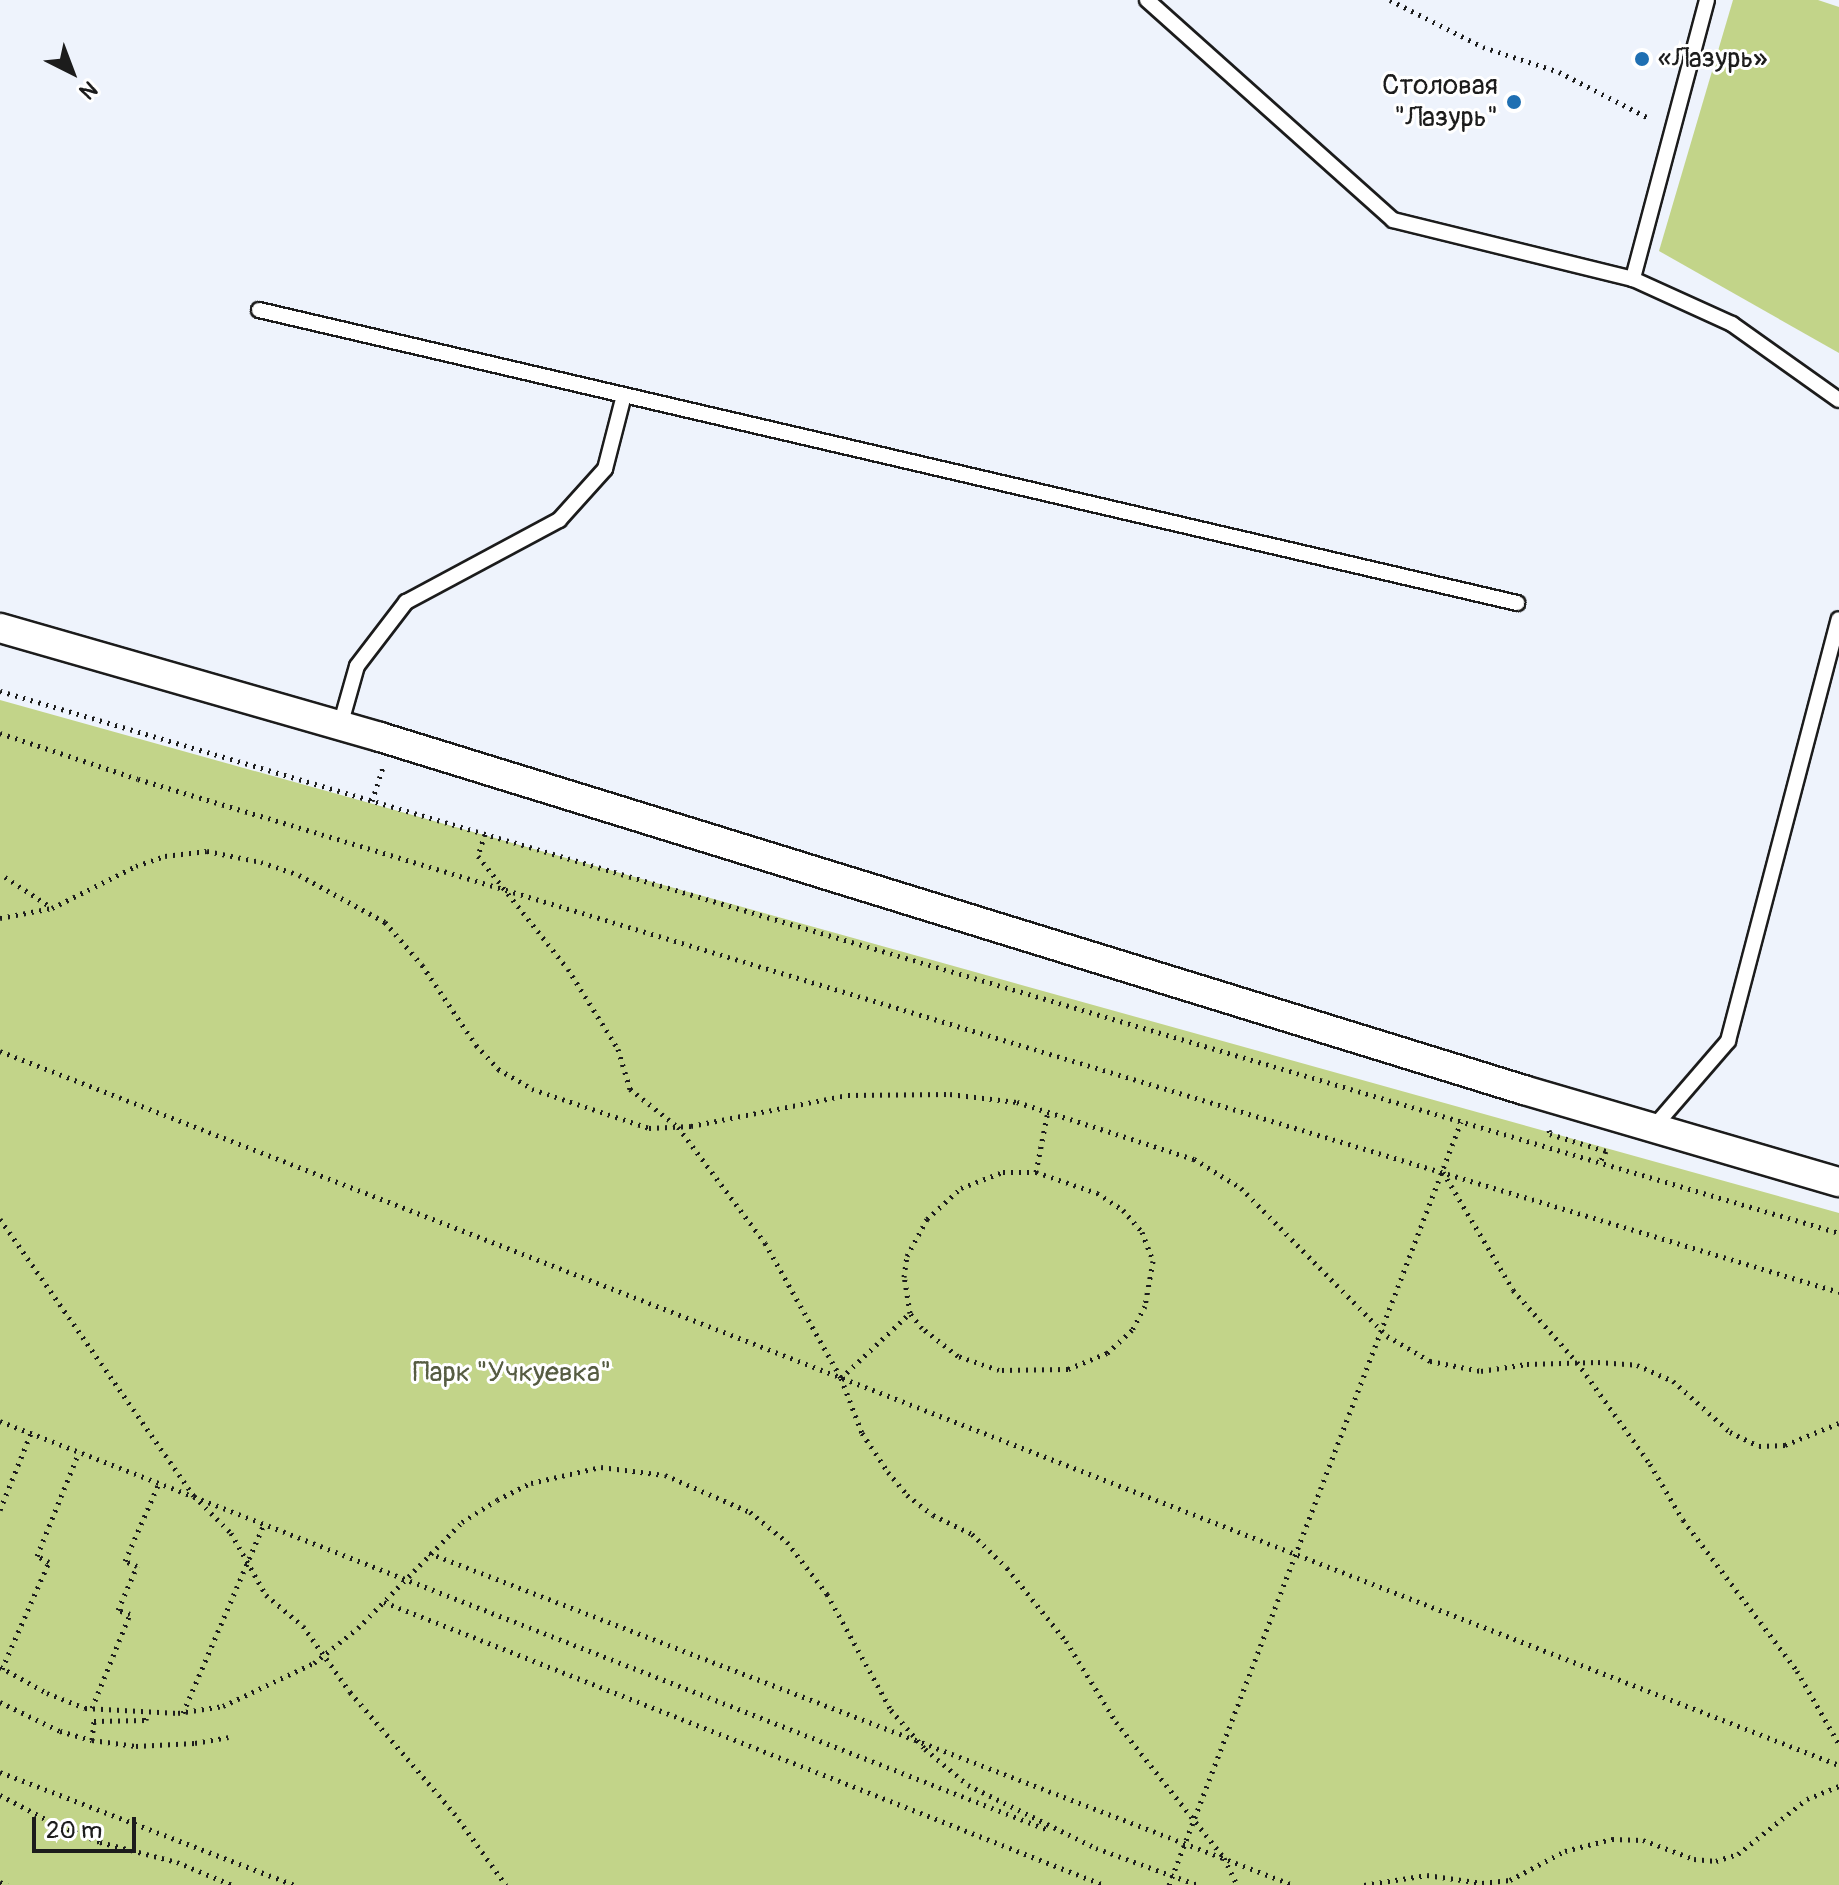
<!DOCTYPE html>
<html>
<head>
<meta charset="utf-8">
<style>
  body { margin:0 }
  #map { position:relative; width:1839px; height:1885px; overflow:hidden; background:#eef3fc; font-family:Pangolin,sans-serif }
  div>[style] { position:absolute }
  .green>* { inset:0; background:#c2d489 }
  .path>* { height:5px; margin-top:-2.5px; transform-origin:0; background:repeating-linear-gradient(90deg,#1c1c1c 0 2px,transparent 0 8px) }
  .roads { filter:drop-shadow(2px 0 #1c1c1c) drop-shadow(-2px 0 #1c1c1c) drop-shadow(0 2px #1c1c1c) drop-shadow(0 -2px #1c1c1c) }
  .lane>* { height:14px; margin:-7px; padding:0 7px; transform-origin:7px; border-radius:7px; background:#fff }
  .street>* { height:28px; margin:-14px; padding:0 14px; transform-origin:14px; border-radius:14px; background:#fff }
  .dots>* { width:22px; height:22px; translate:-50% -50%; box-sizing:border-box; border:4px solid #fff; border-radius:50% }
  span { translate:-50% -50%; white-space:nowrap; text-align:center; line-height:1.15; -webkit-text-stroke:6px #fff; paint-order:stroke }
  .poi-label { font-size:28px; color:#1c1c1c }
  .left { translate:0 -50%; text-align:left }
  .right { translate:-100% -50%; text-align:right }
  .park-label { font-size:28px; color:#565c42 }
  .north { position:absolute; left:32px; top:32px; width:80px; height:80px; -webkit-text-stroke:6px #fff; paint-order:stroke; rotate:138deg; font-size:22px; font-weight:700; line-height:32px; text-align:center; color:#1c1c1c }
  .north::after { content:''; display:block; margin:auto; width:28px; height:36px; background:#1c1c1c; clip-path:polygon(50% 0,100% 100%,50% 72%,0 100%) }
  .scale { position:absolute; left:32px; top:1817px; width:104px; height:36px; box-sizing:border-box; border:4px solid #1c1c1c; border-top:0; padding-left:10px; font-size:24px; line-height:28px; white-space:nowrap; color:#1c1c1c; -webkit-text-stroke:6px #fff; paint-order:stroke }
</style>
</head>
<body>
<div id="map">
  <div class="green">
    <i style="clip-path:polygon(1733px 0,1818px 0,1839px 7px,1839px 353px,1659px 251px)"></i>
    <i style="clip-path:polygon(0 700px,1839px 1213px,1839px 1885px,0 1885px)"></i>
  </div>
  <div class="path">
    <i style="left:1390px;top:0;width:104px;rotate:26.8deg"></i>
    <i style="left:1483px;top:47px;width:80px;rotate:18.2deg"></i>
    <i style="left:1559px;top:72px;width:103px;rotate:27.1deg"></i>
    <i style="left:0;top:691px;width:1917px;rotate:16.42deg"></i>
    <i style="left:0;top:733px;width:145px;rotate:18.4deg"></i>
    <i style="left:138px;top:779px;width:1777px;rotate:16.78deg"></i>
    <i style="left:372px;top:801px;width:36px;rotate:-72deg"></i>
    <i style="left:485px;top:834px;width:23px;rotate:108deg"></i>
    <i style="left:478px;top:856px;width:144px;rotate:51.5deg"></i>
    <i style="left:568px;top:969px;width:94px;rotate:58deg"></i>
    <i style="left:618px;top:1049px;width:42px;rotate:73.3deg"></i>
    <i style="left:630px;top:1089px;width:61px;rotate:38.4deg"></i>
    <i style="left:678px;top:1127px;width:145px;rotate:53.1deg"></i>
    <i style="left:765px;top:1243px;width:155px;rotate:60.6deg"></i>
    <i style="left:841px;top:1378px;width:59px;rotate:69.1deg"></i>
    <i style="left:862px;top:1433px;width:47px;rotate:56.3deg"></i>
    <i style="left:888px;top:1472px;width:30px;rotate:50deg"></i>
    <i style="left:907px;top:1495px;width:33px;rotate:38deg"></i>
    <i style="left:933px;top:1515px;width:43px;rotate:26deg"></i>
    <i style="left:972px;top:1534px;width:49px;rotate:44.2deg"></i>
    <i style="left:1007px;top:1568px;width:94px;rotate:51.1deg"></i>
    <i style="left:1066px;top:1641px;width:95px;rotate:58.3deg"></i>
    <i style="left:1116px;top:1722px;width:174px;rotate:51.5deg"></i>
    <i style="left:1224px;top:1858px;width:30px;rotate:64deg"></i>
    <i style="left:5px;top:877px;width:55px;rotate:33.1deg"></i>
    <i style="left:0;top:918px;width:53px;rotate:-10.9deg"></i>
    <i style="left:52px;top:908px;width:94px;rotate:-26.6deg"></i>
    <i style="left:136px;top:866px;width:31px;rotate:-19deg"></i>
    <i style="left:165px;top:856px;width:42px;rotate:-6.8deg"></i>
    <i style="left:207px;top:851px;width:55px;rotate:11.5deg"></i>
    <i style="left:261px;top:862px;width:40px;rotate:18.9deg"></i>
    <i style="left:299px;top:875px;width:98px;rotate:28.7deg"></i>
    <i style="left:385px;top:922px;width:57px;rotate:49.3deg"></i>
    <i style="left:422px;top:965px;width:97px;rotate:56deg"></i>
    <i style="left:476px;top:1045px;width:33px;rotate:47deg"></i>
    <i style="left:498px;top:1069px;width:39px;rotate:30deg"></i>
    <i style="left:532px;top:1089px;width:123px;rotate:18.4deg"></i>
    <i style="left:649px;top:1128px;width:42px;rotate:-2.7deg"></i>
    <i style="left:691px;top:1126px;width:160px;rotate:-11.2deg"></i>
    <i style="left:848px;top:1095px;width:102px;rotate:-0.6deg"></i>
    <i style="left:950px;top:1094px;width:67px;rotate:6.8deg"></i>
    <i style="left:1017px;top:1102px;width:186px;rotate:17.9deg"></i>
    <i style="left:1194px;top:1159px;width:55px;rotate:31.7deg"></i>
    <i style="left:1241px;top:1188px;width:208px;rotate:45.4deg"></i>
    <i style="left:1387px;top:1336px;width:50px;rotate:30.2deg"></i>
    <i style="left:1430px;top:1361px;width:52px;rotate:11.1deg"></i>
    <i style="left:1481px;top:1371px;width:47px;rotate:-8.7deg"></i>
    <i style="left:1527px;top:1364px;width:71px;rotate:-1.6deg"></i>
    <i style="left:1598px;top:1362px;width:39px;rotate:4deg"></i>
    <i style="left:1637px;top:1365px;width:39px;rotate:24deg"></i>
    <i style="left:1673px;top:1381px;width:76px;rotate:41.8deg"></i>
    <i style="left:1730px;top:1432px;width:32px;rotate:26deg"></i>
    <i style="left:1759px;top:1446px;width:26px;rotate:-2deg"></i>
    <i style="left:1785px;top:1445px;width:58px;rotate:-22.2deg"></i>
    <i style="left:0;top:1051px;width:1973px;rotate:21.22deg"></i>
    <i style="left:1549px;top:1130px;width:4px;rotate:76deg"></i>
    <i style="left:1550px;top:1134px;width:59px;rotate:16.9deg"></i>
    <i style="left:1606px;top:1151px;width:13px;rotate:119deg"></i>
    <i style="left:1003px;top:1172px;width:33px"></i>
    <i style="left:1036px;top:1172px;width:65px;rotate:19deg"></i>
    <i style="left:1097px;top:1193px;width:31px;rotate:33deg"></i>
    <i style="left:1123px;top:1210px;width:29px;rotate:49deg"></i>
    <i style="left:1142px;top:1232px;width:31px;rotate:69deg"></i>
    <i style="left:1153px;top:1261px;width:46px;rotate:100.1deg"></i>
    <i style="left:1145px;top:1306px;width:27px;rotate:118deg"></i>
    <i style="left:1132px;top:1330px;width:34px;rotate:137deg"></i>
    <i style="left:1107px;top:1353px;width:42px;rotate:157.7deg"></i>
    <i style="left:1068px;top:1369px;width:69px;rotate:179.2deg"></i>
    <i style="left:999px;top:1370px;width:43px;rotate:-161.1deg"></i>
    <i style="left:958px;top:1356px;width:46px;rotate:-142.1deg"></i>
    <i style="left:922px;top:1328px;width:19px;rotate:-129deg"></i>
    <i style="left:910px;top:1313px;width:36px;rotate:-99deg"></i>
    <i style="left:904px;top:1277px;width:21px;rotate:-82deg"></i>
    <i style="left:907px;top:1256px;width:42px;rotate:-61.6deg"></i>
    <i style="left:927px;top:1219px;width:46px;rotate:-42.4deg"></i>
    <i style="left:961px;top:1188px;width:45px;rotate:-20.9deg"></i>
    <i style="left:1036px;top:1172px;width:62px;rotate:-78.9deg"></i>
    <i style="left:1443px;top:1172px;width:137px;rotate:59.3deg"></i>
    <i style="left:1513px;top:1290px;width:96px;rotate:48.4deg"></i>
    <i style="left:1577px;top:1362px;width:125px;rotate:54.4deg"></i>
    <i style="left:1650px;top:1464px;width:65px;rotate:59.5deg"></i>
    <i style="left:1683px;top:1520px;width:189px;rotate:52.9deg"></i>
    <i style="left:1797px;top:1671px;width:84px;rotate:60.1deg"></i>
    <i style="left:0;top:1219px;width:338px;rotate:55deg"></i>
    <i style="left:194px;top:1496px;width:52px;rotate:45deg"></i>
    <i style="left:231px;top:1533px;width:71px;rotate:60.6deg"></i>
    <i style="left:266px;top:1595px;width:48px;rotate:40deg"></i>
    <i style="left:303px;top:1626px;width:81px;rotate:54.5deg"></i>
    <i style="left:350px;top:1692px;width:160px;rotate:49.3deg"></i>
    <i style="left:454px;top:1813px;width:89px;rotate:54.2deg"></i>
    <i style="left:841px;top:1378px;width:95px;rotate:-43.3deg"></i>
    <i style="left:0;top:1421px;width:1123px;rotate:21.31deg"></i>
    <i style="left:0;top:1510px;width:83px;rotate:-68.1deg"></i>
    <i style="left:429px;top:1553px;width:926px;rotate:21.02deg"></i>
    <i style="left:384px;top:1602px;width:774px;rotate:21.46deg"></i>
    <i style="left:0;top:1667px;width:54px;rotate:29deg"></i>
    <i style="left:47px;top:1693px;width:41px;rotate:21.5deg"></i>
    <i style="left:85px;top:1708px;width:93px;rotate:3.1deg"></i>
    <i style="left:178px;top:1713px;width:46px;rotate:-8.8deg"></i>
    <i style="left:223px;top:1706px;width:101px;rotate:-25.3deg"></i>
    <i style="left:314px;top:1663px;width:56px;rotate:-38.5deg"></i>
    <i style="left:358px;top:1628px;width:148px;rotate:-45.5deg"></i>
    <i style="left:462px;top:1522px;width:41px;rotate:-32.2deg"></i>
    <i style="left:497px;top:1500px;width:38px;rotate:-27deg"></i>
    <i style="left:531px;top:1483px;width:72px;rotate:-12.9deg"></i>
    <i style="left:601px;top:1467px;width:64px;rotate:7.1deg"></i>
    <i style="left:665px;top:1475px;width:93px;rotate:23.5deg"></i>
    <i style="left:750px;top:1512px;width:48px;rotate:39deg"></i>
    <i style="left:787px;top:1542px;width:66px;rotate:52.4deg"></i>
    <i style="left:827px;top:1594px;width:132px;rotate:61.1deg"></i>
    <i style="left:891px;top:1710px;width:52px;rotate:48.9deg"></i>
    <i style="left:925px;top:1749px;width:56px;rotate:39.9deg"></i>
    <i style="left:968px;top:1785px;width:143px;rotate:26.2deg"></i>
    <i style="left:1096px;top:1848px;width:109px;rotate:19.9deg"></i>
    <i style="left:2px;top:1669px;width:117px;rotate:-66.3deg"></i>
    <i style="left:49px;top:1562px;width:13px;rotate:-153deg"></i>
    <i style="left:37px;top:1556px;width:112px;rotate:-68deg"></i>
    <i style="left:0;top:1702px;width:67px;rotate:25.8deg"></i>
    <i style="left:60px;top:1731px;width:33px;rotate:16deg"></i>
    <i style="left:92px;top:1740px;width:44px;rotate:7.8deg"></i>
    <i style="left:136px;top:1746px;width:59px;rotate:-2.9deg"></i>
    <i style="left:195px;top:1743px;width:34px;rotate:-10deg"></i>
    <i style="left:92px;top:1708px;width:101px;rotate:-68deg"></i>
    <i style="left:130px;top:1614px;width:13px;rotate:-162deg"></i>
    <i style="left:118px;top:1610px;width:48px;rotate:-66.6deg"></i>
    <i style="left:137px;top:1566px;width:13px;rotate:-157deg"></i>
    <i style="left:125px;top:1561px;width:85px;rotate:-66.4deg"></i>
    <i style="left:183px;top:1713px;width:206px;rotate:-66.8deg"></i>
    <i style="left:92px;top:1740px;width:19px;rotate:-84deg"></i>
    <i style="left:94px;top:1721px;width:52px;rotate:-1.1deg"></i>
    <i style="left:146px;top:1720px;width:7px;rotate:-82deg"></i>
    <i style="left:0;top:1772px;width:315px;rotate:21deg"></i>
    <i style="left:0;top:1795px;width:60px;rotate:27.8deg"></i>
    <i style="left:53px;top:1823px;width:51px;rotate:22deg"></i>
    <i style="left:100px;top:1842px;width:80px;rotate:14.6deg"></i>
    <i style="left:177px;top:1862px;width:60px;rotate:22.7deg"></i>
    <i style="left:0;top:1882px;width:8px;rotate:23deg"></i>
    <i style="left:1169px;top:1885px;width:817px;rotate:-69.06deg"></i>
    <i style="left:1364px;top:1885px;width:64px;rotate:-9deg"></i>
    <i style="left:1427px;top:1875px;width:56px;rotate:8.3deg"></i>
    <i style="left:1482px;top:1883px;width:28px;rotate:-6deg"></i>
    <i style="left:1510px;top:1880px;width:62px;rotate:-27.8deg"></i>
    <i style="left:1565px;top:1851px;width:49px;rotate:-14.3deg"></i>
    <i style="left:1612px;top:1839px;width:31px;rotate:2deg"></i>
    <i style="left:1643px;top:1840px;width:54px;rotate:20.4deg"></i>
    <i style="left:1694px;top:1859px;width:22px;rotate:5deg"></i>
    <i style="left:1716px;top:1861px;width:23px;rotate:-18deg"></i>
    <i style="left:1738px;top:1854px;width:88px;rotate:-38.6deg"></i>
    <i style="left:1807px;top:1799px;width:35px;rotate:-22deg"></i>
  </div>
  <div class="roads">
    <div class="lane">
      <i style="left:1147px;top:0;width:330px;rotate:41.8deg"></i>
      <i style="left:1393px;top:220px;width:247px;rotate:13.8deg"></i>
      <i style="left:1707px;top:0;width:289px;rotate:104.9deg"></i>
      <i style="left:1633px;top:279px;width:109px;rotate:24.4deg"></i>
      <i style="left:1732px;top:324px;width:131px;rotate:35.4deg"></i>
      <i style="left:259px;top:310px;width:1292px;rotate:13.11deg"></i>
      <i style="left:340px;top:726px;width:62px;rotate:-74.2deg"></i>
      <i style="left:357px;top:666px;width:81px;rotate:-52.6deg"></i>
      <i style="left:406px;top:602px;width:174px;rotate:-28.2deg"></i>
      <i style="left:559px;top:520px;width:69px;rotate:-48deg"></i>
      <i style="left:605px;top:469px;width:76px;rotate:-75.6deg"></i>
      <i style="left:1653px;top:1128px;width:115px;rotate:-49.2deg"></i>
      <i style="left:1728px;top:1041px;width:436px;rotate:-75.3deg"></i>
    </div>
    <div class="street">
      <i style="left:0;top:628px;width:395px;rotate:16deg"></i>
      <i style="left:380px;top:737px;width:1197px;rotate:17.15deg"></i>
      <i style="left:1524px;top:1090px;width:328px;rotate:16.3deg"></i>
    </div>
  </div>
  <div class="dots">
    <i style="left:1642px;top:59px;background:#1f6fb2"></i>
    <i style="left:1514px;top:102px;background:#1f6fb2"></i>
  </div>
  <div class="poi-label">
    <span class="left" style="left:1658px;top:59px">«Лазурь»</span>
    <span class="right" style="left:1498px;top:102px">Столовая<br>"Лазурь"</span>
  </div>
  <div class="park-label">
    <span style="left:512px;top:1373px">Парк "Учкуевка"</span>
  </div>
  <div class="north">N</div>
  <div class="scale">20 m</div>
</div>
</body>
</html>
